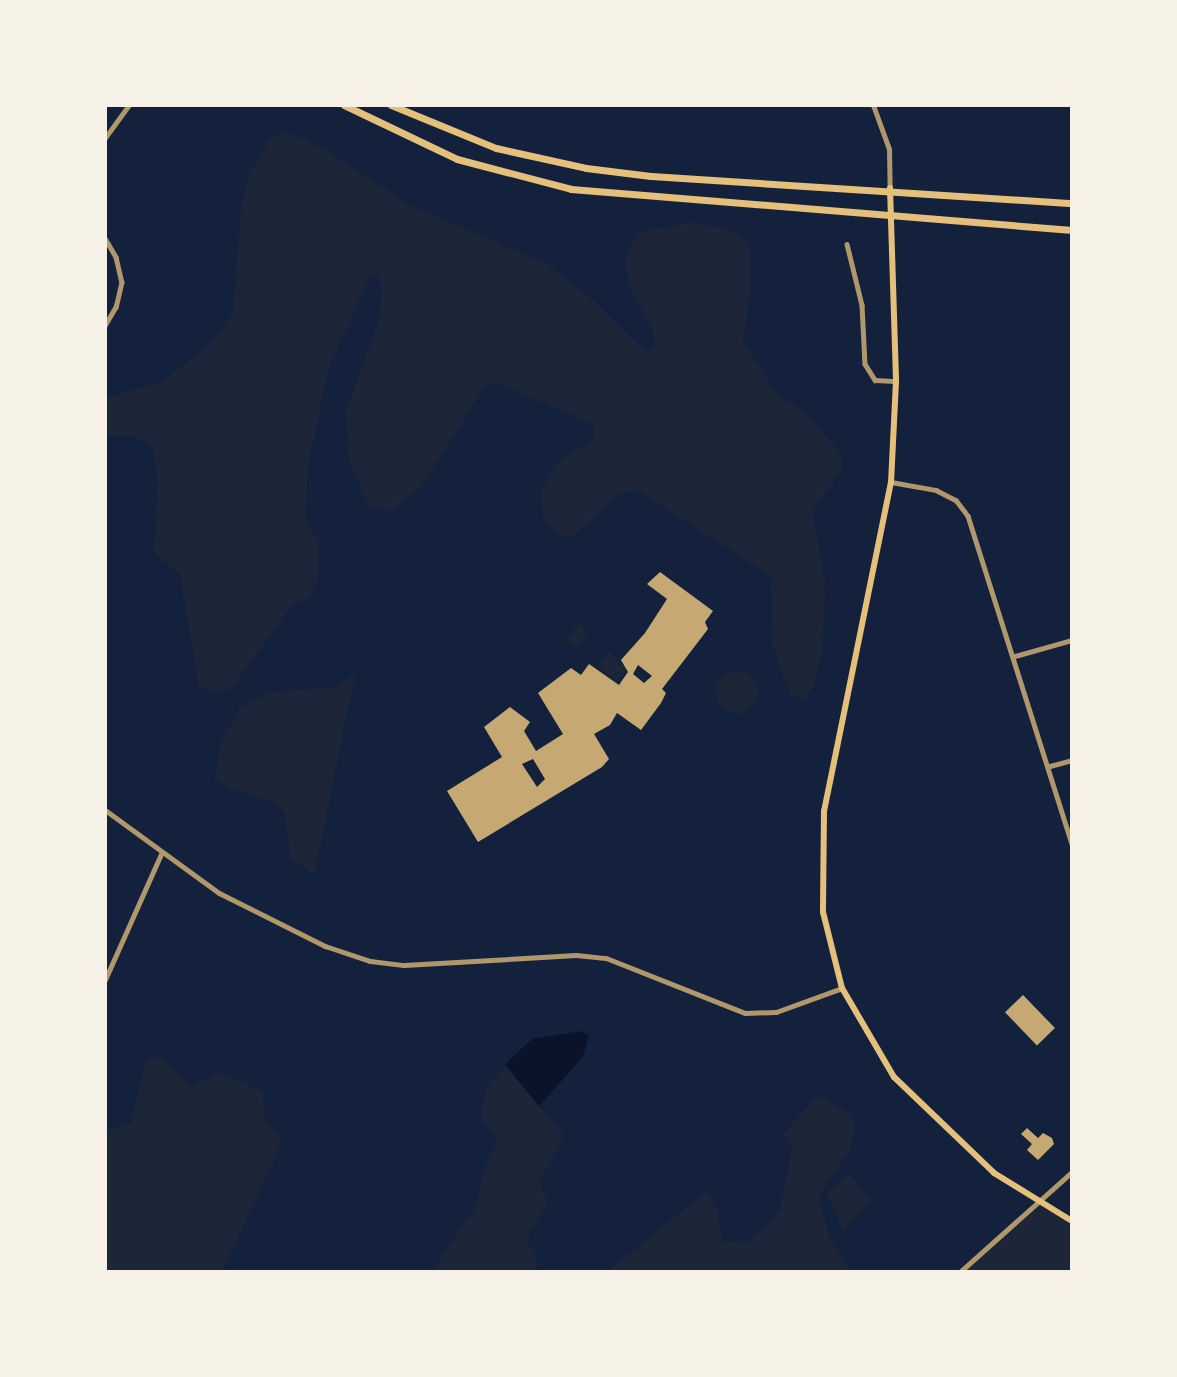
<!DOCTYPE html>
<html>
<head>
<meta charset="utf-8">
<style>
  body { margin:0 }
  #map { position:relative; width:1177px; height:1377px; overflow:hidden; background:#14213d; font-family:"Space Grotesk",sans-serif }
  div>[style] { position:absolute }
  .green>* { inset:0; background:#1d2539 }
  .round { border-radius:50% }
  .water>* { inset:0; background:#0b132b }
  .building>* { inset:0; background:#c6a872; transform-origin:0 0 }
  .minor>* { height:4.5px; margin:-2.25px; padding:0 2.25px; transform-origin:2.25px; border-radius:2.25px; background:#b1986c }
  .tertiary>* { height:5px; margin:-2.5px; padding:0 2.5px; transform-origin:2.5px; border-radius:2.5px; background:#b1986c }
  .secondary>* { height:6px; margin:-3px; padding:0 3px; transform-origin:3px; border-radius:3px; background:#e5c07b }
  .primary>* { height:7px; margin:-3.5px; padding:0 3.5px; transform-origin:3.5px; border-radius:3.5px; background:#e5c07b }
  span { translate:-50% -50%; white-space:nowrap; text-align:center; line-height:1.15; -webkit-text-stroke:5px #f6f1e7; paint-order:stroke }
  .frame { position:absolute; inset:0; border:107px solid #f6f1e7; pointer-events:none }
</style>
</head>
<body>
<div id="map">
  <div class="green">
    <i style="clip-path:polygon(287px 132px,327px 151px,411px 206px,547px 264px,594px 301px,646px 352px,654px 347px,654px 332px,628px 283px,625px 255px,639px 232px,694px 222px,731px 231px,750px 243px,750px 292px,743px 342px,778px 395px,802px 410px,839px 451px,843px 467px,812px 512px,825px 582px,823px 646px,813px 687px,805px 700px,791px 695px,772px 644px,771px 576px,637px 490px,619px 494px,573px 536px,560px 535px,544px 521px,541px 493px,556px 463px,593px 440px,593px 424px,499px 384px,486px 385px,421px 487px,388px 512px,369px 506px,349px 460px,346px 411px,378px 322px,382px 293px,378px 275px,370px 276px,328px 370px,308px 467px,305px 520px,319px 542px,318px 579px,309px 598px,292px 605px,231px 689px,212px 691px,199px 686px,180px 575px,154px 552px,158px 478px,153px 447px,132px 435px,105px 436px,105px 399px,164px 380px,212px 343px,233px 313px,241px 208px,250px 172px,271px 138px)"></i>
    <i style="clip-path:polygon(579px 623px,587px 634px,576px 648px,566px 641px)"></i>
    <i style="clip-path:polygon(609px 651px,626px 669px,617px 681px,597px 666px)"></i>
    <i class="round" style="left:716px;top:671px;width:42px;height:42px"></i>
    <i style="clip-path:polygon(355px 674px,314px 875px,290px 857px,285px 813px,271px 800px,234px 790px,215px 779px,221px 742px,240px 709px,269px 692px,335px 687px)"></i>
    <i style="clip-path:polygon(158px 1056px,193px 1087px,218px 1072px,263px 1092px,265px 1120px,282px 1142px,222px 1272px,105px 1270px,105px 1130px,131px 1123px,146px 1062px)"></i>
    <i style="clip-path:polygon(506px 1066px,564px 1136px,539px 1182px,548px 1204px,526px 1238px,539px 1265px,532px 1272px,432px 1272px,477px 1205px,482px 1174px,498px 1141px,481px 1118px,487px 1085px)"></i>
    <i style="clip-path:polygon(817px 1096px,849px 1113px,855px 1125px,850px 1150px,819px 1195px,828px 1235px,851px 1272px,607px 1272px,707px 1191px,718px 1212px,722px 1241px,747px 1243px,780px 1211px,792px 1149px,783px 1134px)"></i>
    <i style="clip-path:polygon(849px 1173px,871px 1201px,843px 1231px,827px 1194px)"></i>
    <i style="clip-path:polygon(1040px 1204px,1072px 1221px,1072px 1272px,960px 1272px)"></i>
  </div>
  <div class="water">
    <i style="clip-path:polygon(582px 1031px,589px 1036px,583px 1057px,539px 1106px,506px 1066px,508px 1061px,532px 1039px)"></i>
  </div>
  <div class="building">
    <i style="clip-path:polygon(evenodd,660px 572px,713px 611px,705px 622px,708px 629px,662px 689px,666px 693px,661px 703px,641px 730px,617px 713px,610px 725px,594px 734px,609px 759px,602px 767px,478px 842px,447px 791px,502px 757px,484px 727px,510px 707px,530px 722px,524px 731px,536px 751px,563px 734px,538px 693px,571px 668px,581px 675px,589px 664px,619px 685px,628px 672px,621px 660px,645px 633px,667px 599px,647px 584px,660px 572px,638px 665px,652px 676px,644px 683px,633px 674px,638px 665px,660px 572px,533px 759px,545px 779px,537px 787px,522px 764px,533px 759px)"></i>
    <i style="left:1023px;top:995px;width:46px;height:25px;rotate:46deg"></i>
    <i style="clip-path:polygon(1027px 1128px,1038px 1138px,1043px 1133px,1052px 1138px,1054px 1144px,1038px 1160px,1027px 1150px,1032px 1144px,1021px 1134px)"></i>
  </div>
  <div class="minor">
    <i style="left:105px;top:138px;width:41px;rotate:-54deg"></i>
    <i style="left:105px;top:238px;width:22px;rotate:60deg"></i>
    <i style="left:116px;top:257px;width:26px;rotate:77deg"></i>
    <i style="left:122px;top:282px;width:26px;rotate:103deg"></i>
    <i style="left:116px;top:307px;width:22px;rotate:120deg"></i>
    <i style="left:847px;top:244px;width:63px;rotate:76.2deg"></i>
    <i style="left:862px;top:305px;width:59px;rotate:87.1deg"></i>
    <i style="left:865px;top:364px;width:19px;rotate:58deg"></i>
    <i style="left:875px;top:380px;width:21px;rotate:3deg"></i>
    <i style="left:891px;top:482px;width:46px;rotate:10.1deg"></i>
    <i style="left:936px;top:490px;width:22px;rotate:27deg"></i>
    <i style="left:956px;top:500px;width:20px;rotate:53deg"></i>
    <i style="left:968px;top:516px;width:344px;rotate:72.4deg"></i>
    <i style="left:1015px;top:656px;width:59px;rotate:-15.7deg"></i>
    <i style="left:1050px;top:766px;width:23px;rotate:-15deg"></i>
    <i style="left:105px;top:980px;width:138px;rotate:-66deg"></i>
    <i style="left:960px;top:1272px;width:150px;rotate:-41.8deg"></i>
  </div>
  <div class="tertiary">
    <i style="left:873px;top:105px;width:47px;rotate:70deg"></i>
    <i style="left:889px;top:149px;width:39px;rotate:89deg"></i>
    <i style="left:105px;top:810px;width:141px;rotate:36.1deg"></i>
    <i style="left:219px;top:893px;width:119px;rotate:26.6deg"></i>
    <i style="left:325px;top:946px;width:47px;rotate:18.4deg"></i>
    <i style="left:370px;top:961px;width:34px;rotate:7deg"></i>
    <i style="left:404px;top:965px;width:172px;rotate:-3.3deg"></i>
    <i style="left:576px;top:955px;width:30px;rotate:6deg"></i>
    <i style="left:606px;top:958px;width:149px;rotate:21.6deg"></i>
    <i style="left:745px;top:1013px;width:31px;rotate:-2deg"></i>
    <i style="left:776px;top:1012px;width:70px;rotate:-20deg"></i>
  </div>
  <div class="secondary">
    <i style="left:890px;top:188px;width:193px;rotate:88.2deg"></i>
    <i style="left:896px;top:381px;width:101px;rotate:92.8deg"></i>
    <i style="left:891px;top:482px;width:336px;rotate:101.5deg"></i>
    <i style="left:824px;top:811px;width:101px;rotate:90.6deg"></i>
    <i style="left:823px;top:912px;width:78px;rotate:76deg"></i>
    <i style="left:842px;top:988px;width:103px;rotate:59.7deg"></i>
    <i style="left:894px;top:1077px;width:139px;rotate:43.8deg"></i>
    <i style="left:994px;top:1173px;width:92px;rotate:31.6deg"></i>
  </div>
  <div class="primary">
    <i style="left:344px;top:105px;width:125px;rotate:25.5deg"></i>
    <i style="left:457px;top:159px;width:118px;rotate:14.7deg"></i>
    <i style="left:571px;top:189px;width:503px;rotate:4.68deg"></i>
    <i style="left:391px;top:105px;width:113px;rotate:22.3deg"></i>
    <i style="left:496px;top:148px;width:92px;rotate:12.5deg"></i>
    <i style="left:586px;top:168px;width:65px;rotate:7deg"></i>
    <i style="left:651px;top:176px;width:422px;rotate:3.7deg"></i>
  </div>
  <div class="frame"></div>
</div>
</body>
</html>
